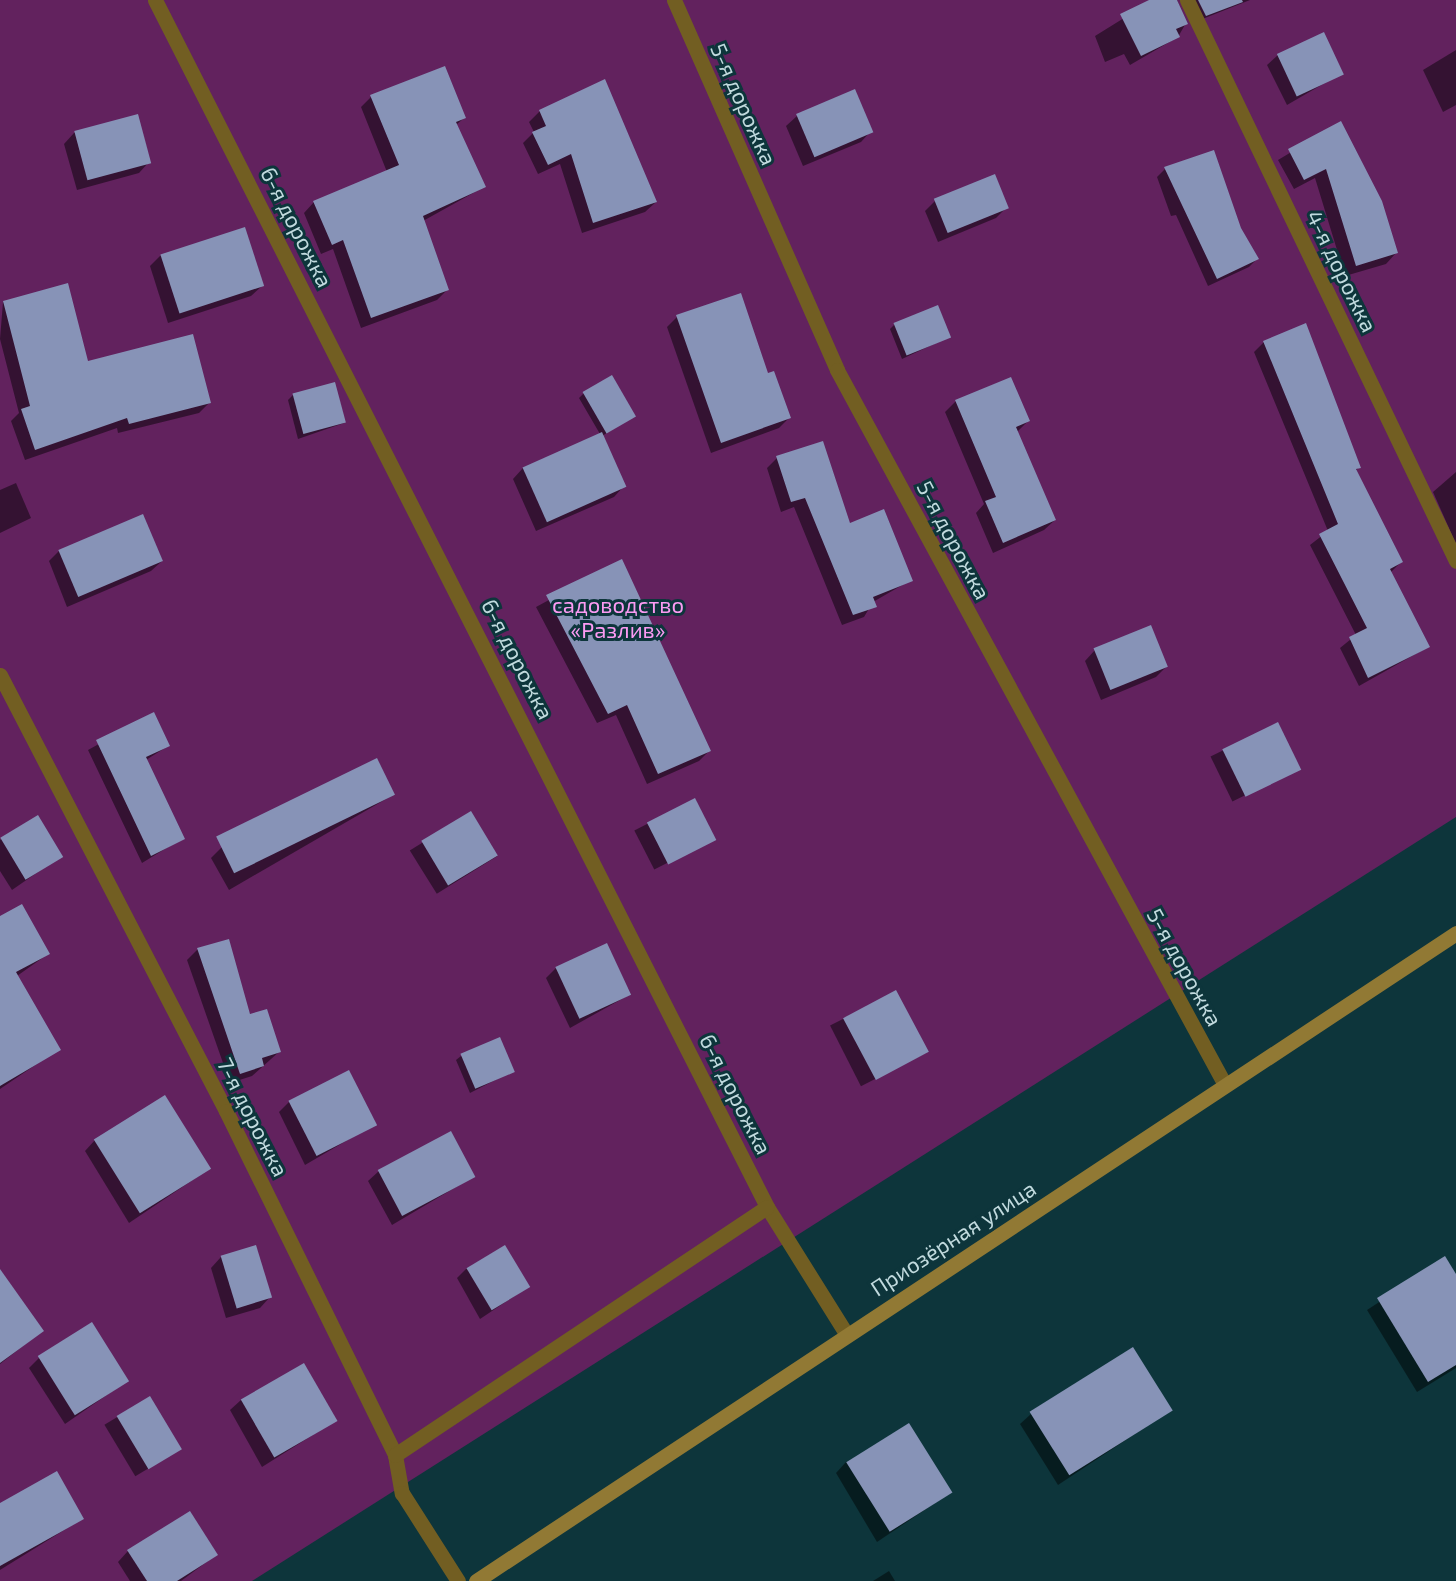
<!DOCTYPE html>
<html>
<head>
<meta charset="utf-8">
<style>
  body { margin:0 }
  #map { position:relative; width:1456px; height:1581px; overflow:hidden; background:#0d353b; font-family:"Exo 2",sans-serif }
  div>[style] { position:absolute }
  .green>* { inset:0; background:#62225e }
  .shadow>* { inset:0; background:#0007; transform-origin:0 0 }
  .building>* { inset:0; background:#8793b7; transform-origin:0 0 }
  .street>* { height:15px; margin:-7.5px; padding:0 7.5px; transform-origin:7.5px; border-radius:7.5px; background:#725e22 }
  .secondary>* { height:15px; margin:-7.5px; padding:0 7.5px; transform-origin:7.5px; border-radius:7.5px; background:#917934 }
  span { translate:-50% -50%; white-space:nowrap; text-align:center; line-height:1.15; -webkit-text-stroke:6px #0d353b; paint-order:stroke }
  .street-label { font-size:22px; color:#c1dade }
  .park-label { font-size:22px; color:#fb9bf3 }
</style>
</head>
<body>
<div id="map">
  <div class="green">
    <i style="clip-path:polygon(0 0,1456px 0,1456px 817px,252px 1581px,0 1581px)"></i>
  </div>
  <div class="shadow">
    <i style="clip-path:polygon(1153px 0,1177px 0,1186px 23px,1178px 37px,1130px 65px,1124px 54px,1105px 62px,1095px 36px)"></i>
    <i style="clip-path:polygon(1186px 0,1250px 0,1200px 20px)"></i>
    <i style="clip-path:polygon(1456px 50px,1456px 105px,1443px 112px,1423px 70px)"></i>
    <i style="clip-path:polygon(1278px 55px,1342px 73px,1287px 105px,1267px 65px)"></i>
    <i style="clip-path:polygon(371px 97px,464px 118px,456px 125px,484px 187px,423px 221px,447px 290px,437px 300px,361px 328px,333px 249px,321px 254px,304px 213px,314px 202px,387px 172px,361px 107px)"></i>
    <i style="clip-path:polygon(540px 111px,656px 202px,645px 212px,582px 233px,560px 164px,538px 174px,523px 143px,534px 132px,529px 122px)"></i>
    <i style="clip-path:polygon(137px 116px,149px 162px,139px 173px,77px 190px,64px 144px,74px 133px)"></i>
    <i style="clip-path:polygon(797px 116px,871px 131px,861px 142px,803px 166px,786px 126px)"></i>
    <i style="clip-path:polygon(1340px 123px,1396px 253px,1386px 264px,1345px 276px,1315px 178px,1294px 189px,1278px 160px)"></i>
    <i style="clip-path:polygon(1165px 169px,1240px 228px,1257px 259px,1249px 267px,1208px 286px,1176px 215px,1171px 216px,1157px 177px)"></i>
    <i style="clip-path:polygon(935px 201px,1007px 207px,996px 218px,938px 242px,925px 211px)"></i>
    <i style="clip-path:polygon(161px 255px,262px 286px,251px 296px,168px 323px,150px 266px)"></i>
    <i style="clip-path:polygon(3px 302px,87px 363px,210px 402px,199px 413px,118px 433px,117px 428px,25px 460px,11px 421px,19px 413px,0 339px)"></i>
    <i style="clip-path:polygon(677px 317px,767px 375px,789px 418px,779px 428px,711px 453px,667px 327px)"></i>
    <i style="clip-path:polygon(895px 324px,949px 337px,902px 359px,890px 329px)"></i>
    <i style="clip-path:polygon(1264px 342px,1359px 467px,1355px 471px,1401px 562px,1391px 572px,1428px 647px,1359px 686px,1340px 648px,1356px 635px,1310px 545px,1328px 531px,1254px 352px)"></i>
    <i style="clip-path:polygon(584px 393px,634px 416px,602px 436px,624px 486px,614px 497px,536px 531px,513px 479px,523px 468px,600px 434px,579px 398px)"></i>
    <i style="clip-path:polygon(293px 395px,344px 423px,298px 439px,288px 400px)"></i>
    <i style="clip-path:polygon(956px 401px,1028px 421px,1017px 432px,1055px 520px,1044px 530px,993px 553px,976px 513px,984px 504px,945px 412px)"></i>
    <i style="clip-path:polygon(777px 458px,849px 525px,911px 580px,873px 602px,864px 617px,842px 625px,794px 507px,781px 512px,767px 468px)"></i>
    <i style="clip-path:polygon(1456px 472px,1456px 544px,1433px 492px)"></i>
    <i style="clip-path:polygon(16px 483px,31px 518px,0 533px,0 490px)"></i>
    <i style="clip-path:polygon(59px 551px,162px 561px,151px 571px,67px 607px,49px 561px)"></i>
    <i style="clip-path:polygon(621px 561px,709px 751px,699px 761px,647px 784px,616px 715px,597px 723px,536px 607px)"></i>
    <i style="clip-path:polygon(1095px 650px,1167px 666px,1156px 677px,1101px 700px,1085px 661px)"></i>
    <i style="clip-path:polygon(153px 714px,168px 746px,146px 760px,183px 838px,142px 863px,88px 750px)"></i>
    <i style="left:1277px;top:724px;width:50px;height:74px;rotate:64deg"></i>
    <i style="clip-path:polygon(393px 795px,229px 890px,211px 858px,222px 847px)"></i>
    <i style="left:694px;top:800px;width:44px;height:67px;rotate:63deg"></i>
    <i style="left:470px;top:813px;width:51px;height:71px;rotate:58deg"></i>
    <i style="clip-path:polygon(38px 817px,61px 856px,12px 890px,0 871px,0 840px)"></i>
    <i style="clip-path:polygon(0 918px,48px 954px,17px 976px,59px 1049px,0 1089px)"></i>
    <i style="clip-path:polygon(198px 949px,280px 1051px,252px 1076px,230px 1083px,187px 960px)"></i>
    <i style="clip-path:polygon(556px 968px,629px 995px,570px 1028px,546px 978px)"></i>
    <i style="left:896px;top:992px;width:68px;height:74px;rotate:63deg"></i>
    <i style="clip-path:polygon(461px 1056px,513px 1071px,470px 1093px,456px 1060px)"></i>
    <i style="clip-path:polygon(289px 1102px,375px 1124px,305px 1165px,279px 1112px)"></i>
    <i style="clip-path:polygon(95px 1140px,209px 1169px,129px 1223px,85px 1151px)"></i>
    <i style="clip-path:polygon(379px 1171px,473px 1177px,392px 1225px,368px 1181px)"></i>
    <i style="clip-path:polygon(221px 1257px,270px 1297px,260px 1308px,226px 1318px,211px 1268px)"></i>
    <i style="clip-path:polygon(1445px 1259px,1456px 1277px,1456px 1368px,1417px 1392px,1367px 1310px)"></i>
    <i style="clip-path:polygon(467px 1268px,528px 1287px,480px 1319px,457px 1278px)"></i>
    <i style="clip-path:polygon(0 1272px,42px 1331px,0 1364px)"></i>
    <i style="clip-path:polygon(39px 1358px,127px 1381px,65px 1424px,29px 1368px)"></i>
    <i style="left:149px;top:1398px;width:60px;height:52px;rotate:59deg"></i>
    <i style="clip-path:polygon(241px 1400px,335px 1421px,262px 1467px,230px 1410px)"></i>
    <i style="clip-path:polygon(1171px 1410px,1058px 1485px,1020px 1424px,1031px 1414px)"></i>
    <i style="clip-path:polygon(846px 1462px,950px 1493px,877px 1542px,836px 1473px)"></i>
    <i style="clip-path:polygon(0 1505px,82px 1519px,0 1570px)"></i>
    <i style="clip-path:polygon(128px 1551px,216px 1555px,181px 1581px,130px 1581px,118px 1562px)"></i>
    <i style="clip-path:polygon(889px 1571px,895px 1581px,873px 1581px)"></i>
  </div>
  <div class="building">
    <i style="clip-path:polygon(1149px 0,1177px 0,1188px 24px,1176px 29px,1180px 37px,1141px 56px,1120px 14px)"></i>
    <i style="clip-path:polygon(1198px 0,1242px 0,1243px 2px,1206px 16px)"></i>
    <i style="left:1324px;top:32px;width:47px;height:52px;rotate:65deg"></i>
    <i style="clip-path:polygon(445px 66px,466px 118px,456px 122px,486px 187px,423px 216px,449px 290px,371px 318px,343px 240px,332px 245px,313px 201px,399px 165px,370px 95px)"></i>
    <i style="clip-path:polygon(605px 79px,657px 202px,593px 223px,571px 154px,548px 165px,532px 132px,546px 126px,539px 110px)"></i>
    <i style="left:855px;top:89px;width:47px;height:64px;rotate:67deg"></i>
    <i style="left:138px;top:114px;width:51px;height:66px;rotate:75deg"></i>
    <i style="clip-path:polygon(1341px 121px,1382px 201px,1398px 253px,1356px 266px,1326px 169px,1304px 180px,1288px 149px)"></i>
    <i style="clip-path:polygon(1214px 150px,1241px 228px,1259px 259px,1217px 279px,1164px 167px)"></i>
    <i style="left:995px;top:174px;width:37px;height:66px;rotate:68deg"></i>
    <i style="left:245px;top:227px;width:62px;height:89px;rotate:72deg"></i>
    <i style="clip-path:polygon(68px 283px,88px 361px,193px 334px,211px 403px,129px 424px,127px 418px,35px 450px,21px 409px,30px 406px,3px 301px)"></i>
    <i style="clip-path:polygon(741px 293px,768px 373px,774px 371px,791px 418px,721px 443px,676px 315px)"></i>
    <i style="left:938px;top:305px;width:35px;height:48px;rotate:68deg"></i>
    <i style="clip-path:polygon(1306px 323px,1361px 468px,1356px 469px,1403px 562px,1390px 569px,1430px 647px,1368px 678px,1349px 637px,1367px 628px,1319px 534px,1338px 524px,1263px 341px)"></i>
    <i style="left:612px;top:375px;width:48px;height:34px;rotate:60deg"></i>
    <i style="clip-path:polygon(1011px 377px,1030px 421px,1016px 427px,1056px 520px,1003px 543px,985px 501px,996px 497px,955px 400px)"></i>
    <i style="left:335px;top:382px;width:42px;height:44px;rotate:75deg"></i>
    <i style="left:602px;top:432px;width:60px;height:87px;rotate:66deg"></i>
    <i style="clip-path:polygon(823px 441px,850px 523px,884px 509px,913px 581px,873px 597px,877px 607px,853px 615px,805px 498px,791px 502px,776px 456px)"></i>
    <i style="left:143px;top:514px;width:51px;height:92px;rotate:67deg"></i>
    <i style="clip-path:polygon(622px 559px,711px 751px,658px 774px,627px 705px,608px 714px,546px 595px)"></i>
    <i style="left:1151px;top:625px;width:45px;height:62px;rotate:68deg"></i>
    <i style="clip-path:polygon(154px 712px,170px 746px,146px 757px,185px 839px,151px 856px,96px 740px)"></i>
    <i style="left:1278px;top:722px;width:53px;height:62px;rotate:64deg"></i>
    <i style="left:377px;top:758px;width:41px;height:179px;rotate:64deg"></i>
    <i style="left:695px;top:798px;width:47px;height:54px;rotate:63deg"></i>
    <i style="left:471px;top:811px;width:52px;height:58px;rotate:59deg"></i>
    <i style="left:38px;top:815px;width:49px;height:44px;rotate:59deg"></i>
    <i style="clip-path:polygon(22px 904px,50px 954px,16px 972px,61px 1050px,0 1086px,0 916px)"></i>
    <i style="clip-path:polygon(229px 939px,250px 1014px,267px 1009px,281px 1052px,262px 1058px,264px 1066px,240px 1074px,197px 948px)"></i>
    <i style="left:607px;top:943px;width:57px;height:57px;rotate:65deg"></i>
    <i style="left:896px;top:990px;width:70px;height:60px;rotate:62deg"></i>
    <i style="left:500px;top:1037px;width:38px;height:43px;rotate:67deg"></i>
    <i style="left:349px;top:1070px;width:62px;height:68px;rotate:63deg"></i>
    <i style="left:165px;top:1095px;width:87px;height:84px;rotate:58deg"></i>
    <i style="left:451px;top:1131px;width:52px;height:83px;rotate:62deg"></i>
    <i style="left:256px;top:1245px;width:55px;height:37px;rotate:73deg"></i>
    <i style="left:505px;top:1245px;width:49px;height:45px;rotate:59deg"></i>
    <i style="clip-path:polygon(1445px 1256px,1456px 1274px,1456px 1365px,1428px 1382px,1377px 1298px)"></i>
    <i style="clip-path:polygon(0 1269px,44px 1331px,0 1363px)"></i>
    <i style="left:92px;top:1322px;width:70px;height:64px;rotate:58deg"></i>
    <i style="left:1133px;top:1347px;width:75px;height:122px;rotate:58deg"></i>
    <i style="left:304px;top:1363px;width:67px;height:73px;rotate:60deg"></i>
    <i style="left:150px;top:1396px;width:62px;height:39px;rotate:59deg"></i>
    <i style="left:909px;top:1423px;width:82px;height:74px;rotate:58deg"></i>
    <i style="clip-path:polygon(57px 1471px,84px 1519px,0 1566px,0 1503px)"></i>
    <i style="clip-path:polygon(190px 1511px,218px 1555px,177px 1581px,147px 1581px,127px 1550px)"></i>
  </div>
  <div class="street">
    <i style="left:155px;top:0;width:1353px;rotate:63.11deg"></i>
    <i style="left:767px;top:1207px;width:151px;rotate:58deg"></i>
    <i style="left:674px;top:0;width:404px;rotate:66.2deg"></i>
    <i style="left:837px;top:370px;width:813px;rotate:61.51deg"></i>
    <i style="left:1187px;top:0;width:622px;rotate:64.38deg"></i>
    <i style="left:0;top:675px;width:491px;rotate:62.6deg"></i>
    <i style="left:226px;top:1111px;width:383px;rotate:63.8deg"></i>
    <i style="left:395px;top:1455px;width:39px;rotate:80deg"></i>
    <i style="left:402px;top:1493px;width:104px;rotate:57.5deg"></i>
    <i style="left:395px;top:1455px;width:447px;rotate:-33.7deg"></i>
  </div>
  <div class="secondary">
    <i style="left:476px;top:1581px;width:1175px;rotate:-33.47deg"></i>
  </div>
  <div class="street-label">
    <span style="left:744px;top:104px;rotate:66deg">5-я дорожка</span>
    <span style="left:297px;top:227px;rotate:63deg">6-я дорожка</span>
    <span style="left:1342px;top:271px;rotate:64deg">4-я дорожка</span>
    <span style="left:954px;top:540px;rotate:62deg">5-я дорожка</span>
    <span style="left:518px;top:659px;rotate:63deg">6-я дорожка</span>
    <span style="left:1185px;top:967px;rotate:61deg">5-я дорожка</span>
    <span style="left:736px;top:1094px;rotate:63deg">6-я дорожка</span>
    <span style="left:253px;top:1117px;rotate:63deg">7-я дорожка</span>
    <span style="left:953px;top:1238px;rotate:-33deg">Приозёрная улица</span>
  </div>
  <div class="park-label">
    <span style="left:618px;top:617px">садоводство<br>«Разлив»</span>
  </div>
</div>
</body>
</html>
